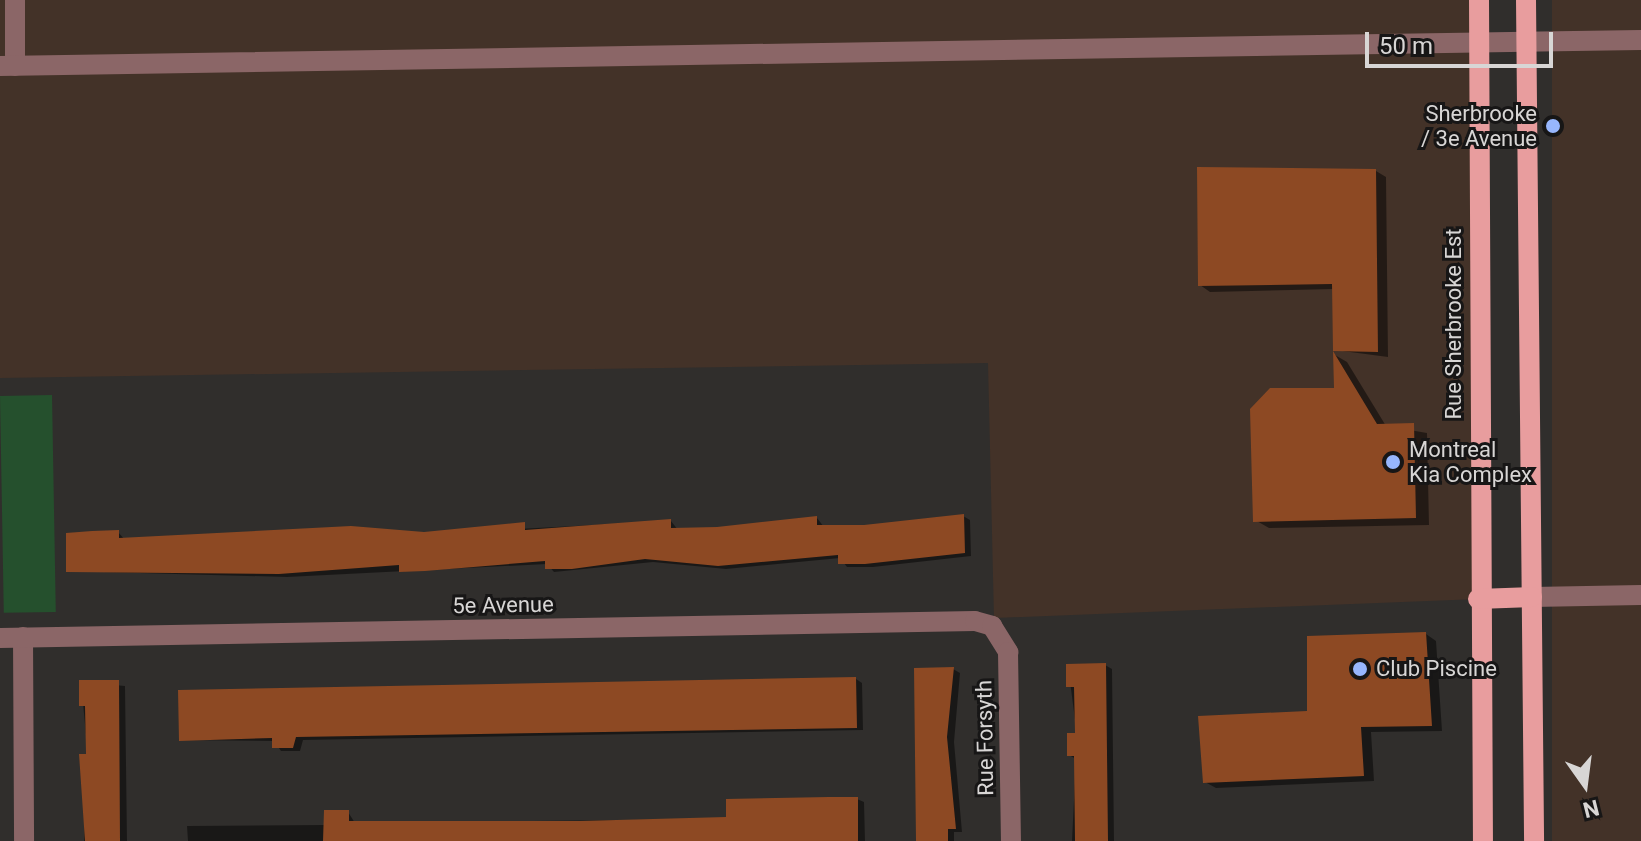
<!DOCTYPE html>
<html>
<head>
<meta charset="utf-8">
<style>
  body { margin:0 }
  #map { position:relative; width:1641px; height:841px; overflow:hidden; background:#302e2c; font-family:Roboto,sans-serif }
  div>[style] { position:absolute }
  .industrial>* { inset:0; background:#433228; transform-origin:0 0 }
  .green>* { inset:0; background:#25502d; transform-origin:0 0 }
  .shadow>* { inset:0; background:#0007 }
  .building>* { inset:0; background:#8d4923 }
  .minor>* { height:20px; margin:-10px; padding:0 10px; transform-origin:10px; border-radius:10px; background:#8b6667 }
  .major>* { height:20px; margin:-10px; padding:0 10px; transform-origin:10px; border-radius:10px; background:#e89d9e }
  .dots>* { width:22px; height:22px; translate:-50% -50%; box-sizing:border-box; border:4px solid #171616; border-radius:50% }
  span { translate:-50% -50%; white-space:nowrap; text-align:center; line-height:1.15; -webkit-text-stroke:6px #171616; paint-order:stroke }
  .poi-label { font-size:22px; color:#d8d6d5 }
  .right { translate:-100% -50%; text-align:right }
  .left { translate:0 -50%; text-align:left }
  .street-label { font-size:22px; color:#d8d6d5 }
  .north { position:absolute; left:1545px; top:745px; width:80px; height:80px; -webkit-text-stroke:6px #171616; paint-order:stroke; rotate:166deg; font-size:22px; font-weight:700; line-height:32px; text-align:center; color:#d8d6d5 }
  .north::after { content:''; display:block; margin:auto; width:28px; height:36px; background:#d8d6d5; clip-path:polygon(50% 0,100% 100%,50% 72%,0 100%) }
  .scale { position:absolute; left:1365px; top:32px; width:188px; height:36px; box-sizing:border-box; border:4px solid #d8d6d5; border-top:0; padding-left:10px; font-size:24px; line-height:28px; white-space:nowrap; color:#d8d6d5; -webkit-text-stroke:6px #171616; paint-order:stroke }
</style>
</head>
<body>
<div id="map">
  <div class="industrial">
    <i style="clip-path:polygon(0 0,1469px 0,1479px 44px,1478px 599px,994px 618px,988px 363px,0 378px)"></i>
    <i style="left:1552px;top:0;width:89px;height:841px"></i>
  </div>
  <div class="green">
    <i style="left:52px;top:395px;width:217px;height:52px;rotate:89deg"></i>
  </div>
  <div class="shadow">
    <i style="clip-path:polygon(1376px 171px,1386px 177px,1388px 357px,1335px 350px,1334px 289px,1210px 292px,1200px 285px)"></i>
    <i style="clip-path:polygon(1335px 355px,1347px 362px,1386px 426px,1427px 433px,1429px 525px,1269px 528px,1255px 520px,1336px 389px)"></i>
    <i style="clip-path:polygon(963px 516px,970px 520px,971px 556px,873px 567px,847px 567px,840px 558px,726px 569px,653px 562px,554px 572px,547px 564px,287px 577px,68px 571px,118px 532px,125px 540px,425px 534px,671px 521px,678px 530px,717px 529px,817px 518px,824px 527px,864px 527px)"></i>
    <i style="clip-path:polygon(1426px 634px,1436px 641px,1442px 731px,1371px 732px,1374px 781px,1216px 788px,1205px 782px)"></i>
    <i style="clip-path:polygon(1105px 665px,1112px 669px,1114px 841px,1072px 841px,1076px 759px,1069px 755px,1077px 735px,1068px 666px)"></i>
    <i style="clip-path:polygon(953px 669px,960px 673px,954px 742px,962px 832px,954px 832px,954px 841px,918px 841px)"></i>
    <i style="clip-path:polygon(856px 679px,862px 683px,863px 730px,303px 740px,300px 751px,281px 751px,274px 741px,181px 740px)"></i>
    <i style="clip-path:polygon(81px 682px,125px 686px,127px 841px,84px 841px,88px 756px)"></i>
    <i style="clip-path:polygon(857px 799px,864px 802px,865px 841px,188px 841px,187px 826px,324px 825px,348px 812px,355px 823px,728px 819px)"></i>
  </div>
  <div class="building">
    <i style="clip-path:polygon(1197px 167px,1376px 169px,1378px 352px,1333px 351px,1332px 284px,1198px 286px)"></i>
    <i style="clip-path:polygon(1333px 351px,1377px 424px,1414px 423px,1416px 518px,1253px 522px,1250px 409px,1270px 388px,1334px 388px)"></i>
    <i style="clip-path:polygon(964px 514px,965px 553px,865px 564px,838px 564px,838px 555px,718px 566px,645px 559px,572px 569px,545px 569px,545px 561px,425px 571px,399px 572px,399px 565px,279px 574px,66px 572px,66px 533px,92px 531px,119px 530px,119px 538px,351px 526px,424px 532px,525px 522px,525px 530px,671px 519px,671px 528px,717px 527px,817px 516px,817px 525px,864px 525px)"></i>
    <i style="clip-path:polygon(1426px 632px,1432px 726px,1361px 727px,1364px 776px,1203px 783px,1198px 716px,1307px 711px,1307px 636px)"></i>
    <i style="clip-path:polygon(1106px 663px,1108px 841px,1075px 841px,1074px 756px,1067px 756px,1067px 733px,1075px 733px,1074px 687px,1066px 687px,1066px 664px)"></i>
    <i style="clip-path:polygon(954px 667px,947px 737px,956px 829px,948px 829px,948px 841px,916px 841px,914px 668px)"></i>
    <i style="clip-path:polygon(856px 677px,857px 728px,296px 737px,293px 748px,272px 748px,272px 738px,179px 741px,178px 690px)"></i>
    <i style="clip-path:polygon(79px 680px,119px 680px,120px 841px,85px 841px,79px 754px,86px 754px,85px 706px,79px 706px)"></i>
    <i style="clip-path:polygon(829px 797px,858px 797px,858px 841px,323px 841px,324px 810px,349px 810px,349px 821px,580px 821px,726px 817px,726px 799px)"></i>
  </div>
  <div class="minor">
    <i style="left:15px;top:0;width:66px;rotate:90deg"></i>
    <i style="left:0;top:66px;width:1641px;rotate:-0.91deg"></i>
    <i style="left:1532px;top:597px;width:109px;rotate:-1.1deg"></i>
    <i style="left:23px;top:637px;width:204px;rotate:89.7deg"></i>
    <i style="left:0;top:638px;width:975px;rotate:-1deg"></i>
    <i style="left:975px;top:621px;width:18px;rotate:16deg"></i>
    <i style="left:992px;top:626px;width:31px;rotate:58deg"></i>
    <i style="left:1008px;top:652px;width:189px;rotate:89.1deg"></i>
  </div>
  <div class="major">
    <i style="left:1479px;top:0;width:841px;rotate:89.73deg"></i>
    <i style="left:1526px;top:0;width:841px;rotate:89.45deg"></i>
    <i style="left:1478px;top:599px;width:54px;rotate:-2.1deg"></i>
  </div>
  <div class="dots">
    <i style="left:1553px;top:126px;background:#97b6fd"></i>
    <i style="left:1393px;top:462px;background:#97b6fd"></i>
    <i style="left:1360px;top:669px;background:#97b6fd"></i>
  </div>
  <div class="poi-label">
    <span class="right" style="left:1537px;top:126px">Sherbrooke<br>/ 3e Avenue</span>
    <span class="left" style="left:1409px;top:462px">Montreal<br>Kia Complex</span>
    <span class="left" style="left:1376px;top:669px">Club Piscine</span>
  </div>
  <div class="street-label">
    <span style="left:1454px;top:324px;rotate:-90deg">Rue Sherbrooke Est</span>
    <span style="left:503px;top:605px;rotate:-1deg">5e Avenue</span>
    <span style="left:985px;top:738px;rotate:-91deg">Rue Forsyth</span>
  </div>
  <div class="north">N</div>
  <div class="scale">50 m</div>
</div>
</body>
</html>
